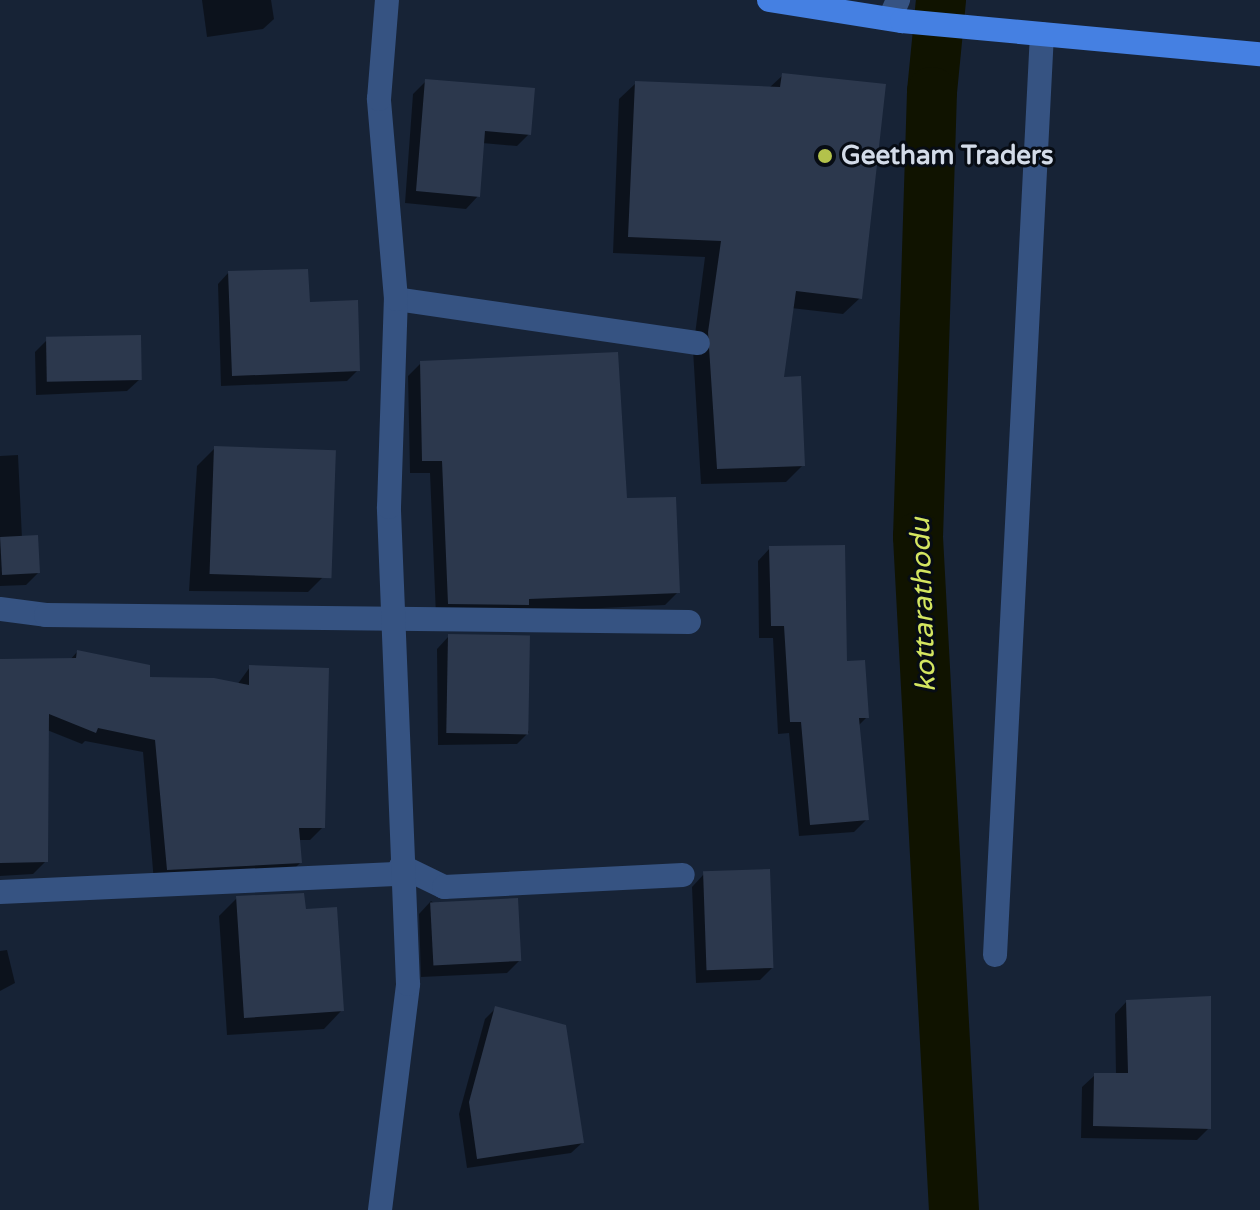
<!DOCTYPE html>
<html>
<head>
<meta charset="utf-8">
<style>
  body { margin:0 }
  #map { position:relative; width:1260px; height:1210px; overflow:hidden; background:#172336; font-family:"Varela Round",sans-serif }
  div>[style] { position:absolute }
  .shadow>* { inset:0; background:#0007 }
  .canal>* { height:50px; margin:-25px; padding:0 25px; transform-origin:25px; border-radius:25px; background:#101300 }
  .building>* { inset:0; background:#2c384d; transform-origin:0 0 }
  .minor>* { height:24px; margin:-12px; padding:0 12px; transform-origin:12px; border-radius:12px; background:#365382 }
  .major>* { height:24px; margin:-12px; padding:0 12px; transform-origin:12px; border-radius:12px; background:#4580e2 }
  .dots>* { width:22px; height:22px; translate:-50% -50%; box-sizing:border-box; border:4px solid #070c14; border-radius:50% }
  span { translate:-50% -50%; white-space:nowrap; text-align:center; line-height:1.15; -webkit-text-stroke:6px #070c14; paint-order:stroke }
  .poi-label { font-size:26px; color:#d3dbe8; font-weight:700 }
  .left { translate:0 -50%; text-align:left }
  .water-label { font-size:28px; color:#d4e660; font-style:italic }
</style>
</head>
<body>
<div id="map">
  <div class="shadow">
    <i style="clip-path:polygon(202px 0,271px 0,274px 19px,263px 29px,207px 37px)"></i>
    <i style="clip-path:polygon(783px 75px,860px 298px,843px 314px,791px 308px,781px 379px,803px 465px,786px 482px,701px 484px,693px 350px,705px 257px,613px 253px,619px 99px,636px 83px,769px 88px)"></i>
    <i style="clip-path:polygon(426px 81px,529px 134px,517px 146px,482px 143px,478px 196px,466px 209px,405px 203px,413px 94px)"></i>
    <i style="clip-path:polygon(229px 272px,308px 304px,358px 370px,347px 381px,221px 386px,218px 284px)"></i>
    <i style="clip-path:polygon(47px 340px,140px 379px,127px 391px,36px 395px,35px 352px)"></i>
    <i style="clip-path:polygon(421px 363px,625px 500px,678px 592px,665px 605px,436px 616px,430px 473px,410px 473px,408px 376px)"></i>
    <i style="clip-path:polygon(215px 448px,326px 574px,308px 592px,189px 591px,197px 466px)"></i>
    <i style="clip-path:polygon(18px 455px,22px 538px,38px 573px,26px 585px,0 586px,0 456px)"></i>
    <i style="clip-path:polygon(770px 548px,867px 717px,858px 726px,867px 819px,854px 832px,799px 836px,789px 733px,778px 734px,773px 638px,759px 638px,758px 561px)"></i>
    <i style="clip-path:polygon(449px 636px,529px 732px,517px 744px,438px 745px,437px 649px)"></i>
    <i style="clip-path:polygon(77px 652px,148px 679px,237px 685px,250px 667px,323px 827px,310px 840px,298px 840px,300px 863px,287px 876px,154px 882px,143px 752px,85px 741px,82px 744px,47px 730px,46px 861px,33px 874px,0 876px,0 663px,69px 661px)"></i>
    <i style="clip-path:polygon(704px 874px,772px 968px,760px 980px,696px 983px,692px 887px)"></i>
    <i style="clip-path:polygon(237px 898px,304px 911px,342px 1010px,324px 1029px,227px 1035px,219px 916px)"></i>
    <i style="clip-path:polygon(431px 901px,519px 961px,507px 973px,421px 977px,419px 914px)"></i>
    <i style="clip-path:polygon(7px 950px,15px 983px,0 991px,0 951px)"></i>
    <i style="clip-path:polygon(1127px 1001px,1209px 1128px,1197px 1140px,1081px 1138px,1082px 1087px,1095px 1075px,1116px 1075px,1115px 1014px)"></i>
    <i style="clip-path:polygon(496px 1008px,582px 1143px,571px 1153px,467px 1168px,459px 1114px,485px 1019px)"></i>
  </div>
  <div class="canal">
    <i style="left:941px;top:0;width:92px;rotate:95.6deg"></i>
    <i style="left:932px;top:92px;width:445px;rotate:91.8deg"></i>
    <i style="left:918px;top:537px;width:674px;rotate:86.94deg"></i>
  </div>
  <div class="building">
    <i style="clip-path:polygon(782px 73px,886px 84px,862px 299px,796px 291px,784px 377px,801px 376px,805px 466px,717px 469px,708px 332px,721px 241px,628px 237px,635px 81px,780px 87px)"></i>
    <i style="clip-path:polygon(425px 79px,535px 88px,531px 135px,485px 131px,480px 197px,416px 191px)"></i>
    <i style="clip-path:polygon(308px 269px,310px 302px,358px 300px,360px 371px,232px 376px,228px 271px)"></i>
    <i style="left:141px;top:335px;width:45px;height:95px;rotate:89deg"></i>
    <i style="clip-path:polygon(618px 352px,627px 498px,676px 497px,680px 593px,529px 599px,529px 605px,448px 604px,442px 461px,422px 461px,420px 361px)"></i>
    <i style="left:214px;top:446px;width:122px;height:128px;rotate:2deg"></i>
    <i style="left:38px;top:535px;width:38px;height:38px;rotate:87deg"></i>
    <i style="clip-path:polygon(845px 545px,847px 661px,865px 660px,869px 718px,859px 718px,869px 820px,810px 825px,801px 722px,790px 722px,784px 626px,771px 626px,769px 546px)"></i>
    <i style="left:448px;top:634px;width:82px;height:99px;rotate:1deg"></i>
    <i style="clip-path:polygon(77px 650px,150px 665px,150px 677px,214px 678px,249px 685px,249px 665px,329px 668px,325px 828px,299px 828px,302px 863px,167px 870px,155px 740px,98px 728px,96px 733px,49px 714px,48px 862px,0 863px,0 659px,76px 658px)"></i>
    <i style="left:770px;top:869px;width:99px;height:67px;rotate:88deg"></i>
    <i style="clip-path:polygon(304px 893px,306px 909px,337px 907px,344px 1011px,244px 1018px,236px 896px)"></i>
    <i style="left:518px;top:898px;width:63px;height:88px;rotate:87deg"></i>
    <i style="clip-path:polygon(1211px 996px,1211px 1129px,1093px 1126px,1094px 1073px,1128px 1073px,1126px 1000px)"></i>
    <i style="clip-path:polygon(495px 1006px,566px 1025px,584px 1143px,477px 1159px,469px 1102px)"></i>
  </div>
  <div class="minor">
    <i style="left:890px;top:18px;width:20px;rotate:-66deg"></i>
    <i style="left:396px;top:299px;width:305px;rotate:8.3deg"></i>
    <i style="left:0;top:609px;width:46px;rotate:7.4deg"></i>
    <i style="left:46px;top:615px;width:643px;rotate:0.62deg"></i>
    <i style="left:401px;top:866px;width:48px;rotate:26deg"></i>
    <i style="left:444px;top:887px;width:239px;rotate:-2.9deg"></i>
    <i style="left:0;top:892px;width:401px;rotate:-2.6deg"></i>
    <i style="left:995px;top:955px;width:922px;rotate:-87.08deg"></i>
    <i style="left:380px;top:1210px;width:228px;rotate:-82.9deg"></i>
    <i style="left:408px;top:984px;width:477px;rotate:-92.3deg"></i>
    <i style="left:389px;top:507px;width:208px;rotate:-88.1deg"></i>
    <i style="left:396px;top:299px;width:201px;rotate:-94.9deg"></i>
    <i style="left:379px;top:99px;width:99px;rotate:-85.4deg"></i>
  </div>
  <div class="major">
    <i style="left:769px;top:0;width:135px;rotate:9deg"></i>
    <i style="left:902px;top:21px;width:360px;rotate:5.3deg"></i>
  </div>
  <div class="dots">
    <i style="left:825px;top:156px;background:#b3c24b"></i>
  </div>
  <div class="poi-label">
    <span class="left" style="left:841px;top:156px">Geetham Traders</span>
  </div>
  <div class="water-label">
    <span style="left:923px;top:605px;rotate:-92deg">kottarathodu</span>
  </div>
</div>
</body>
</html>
